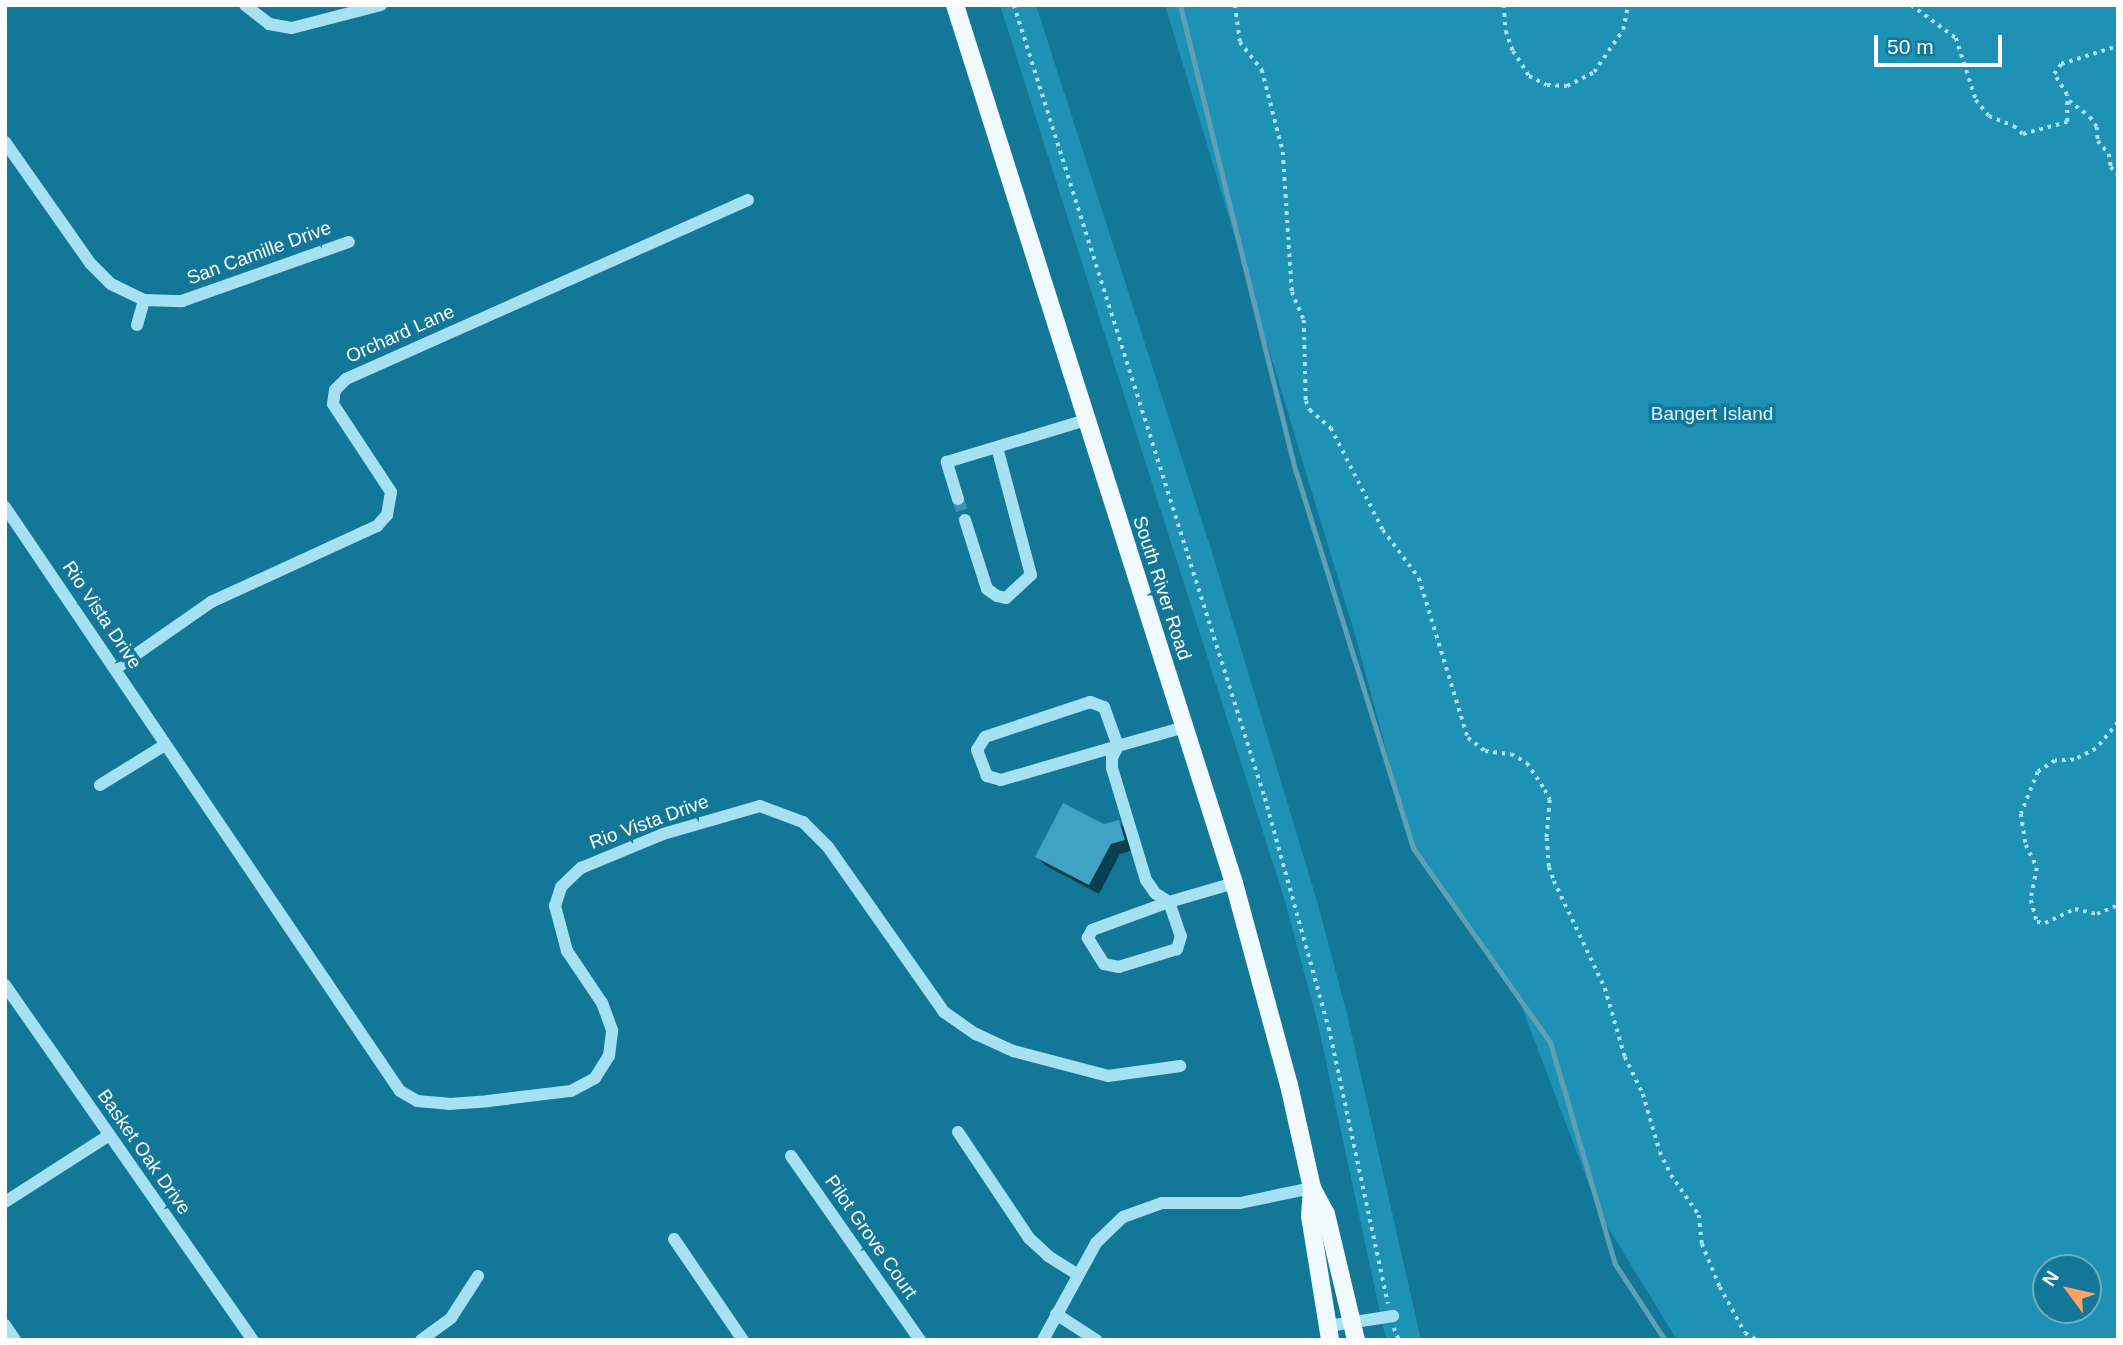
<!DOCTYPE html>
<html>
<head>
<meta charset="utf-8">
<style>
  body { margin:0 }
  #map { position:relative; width:2123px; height:1345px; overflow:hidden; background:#137798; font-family:Helvetica,sans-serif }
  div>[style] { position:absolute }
  .green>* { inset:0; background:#1f91b4 }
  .shadow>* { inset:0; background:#0007 }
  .stream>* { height:5px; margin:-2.5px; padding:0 2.5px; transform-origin:2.5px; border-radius:2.5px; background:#5ea1b7 }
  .building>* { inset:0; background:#40a3c1 }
  .minor-tunnel>* { height:12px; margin-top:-6px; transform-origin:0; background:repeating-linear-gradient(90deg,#4292ad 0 12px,transparent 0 18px) }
  .path>* { height:3.5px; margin-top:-1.75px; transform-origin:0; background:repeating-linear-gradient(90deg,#a5e1f3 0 3.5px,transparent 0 8.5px) }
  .minor>* { height:12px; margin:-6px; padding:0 6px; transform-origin:6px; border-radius:6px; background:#a5e1f3 }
  .major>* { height:18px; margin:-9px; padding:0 9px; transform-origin:9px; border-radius:9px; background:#f1fbff }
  span { translate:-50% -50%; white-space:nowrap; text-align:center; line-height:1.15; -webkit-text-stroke:7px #137798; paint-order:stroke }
  .street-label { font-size:19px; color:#fff }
  .park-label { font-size:19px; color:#dcf6fe }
  .frame { position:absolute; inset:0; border:7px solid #fff; pointer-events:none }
  .north { position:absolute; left:2032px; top:1254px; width:70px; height:70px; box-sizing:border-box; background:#137798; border:2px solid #71adc1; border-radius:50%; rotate:303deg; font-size:19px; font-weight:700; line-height:28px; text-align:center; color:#fff }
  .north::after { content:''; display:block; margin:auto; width:24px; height:32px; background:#ffa367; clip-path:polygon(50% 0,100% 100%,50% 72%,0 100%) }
  .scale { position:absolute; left:1874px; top:35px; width:128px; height:32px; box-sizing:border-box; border:4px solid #fff; border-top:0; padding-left:9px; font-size:21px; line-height:24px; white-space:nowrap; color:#fff; -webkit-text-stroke:5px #137798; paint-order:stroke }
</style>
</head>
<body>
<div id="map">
  <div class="green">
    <i style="clip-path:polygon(1000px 5px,1036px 5px,1210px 546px,1317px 901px,1347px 1014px,1421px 1340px,1386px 1340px,1317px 1020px,1285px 901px)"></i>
    <i style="clip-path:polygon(evenodd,1165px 5px,2118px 5px,2118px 1340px,1677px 1340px,1601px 1216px,1518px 997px,1413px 848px,1355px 635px,1165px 5px,2046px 1268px,2088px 1268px,2088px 1310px,2046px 1310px,2046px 1268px)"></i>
  </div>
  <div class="shadow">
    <i style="clip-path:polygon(1118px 822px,1128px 831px,1133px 850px,1120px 854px,1099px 894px,1046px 866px,1037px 857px)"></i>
  </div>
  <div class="stream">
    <i style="left:1180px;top:5px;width:481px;rotate:76.1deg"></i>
    <i style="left:1296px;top:472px;width:394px;rotate:72.7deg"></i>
    <i style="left:1413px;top:848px;width:237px;rotate:54.8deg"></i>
    <i style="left:1550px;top:1042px;width:231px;rotate:73.7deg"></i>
    <i style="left:1615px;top:1264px;width:91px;rotate:56.7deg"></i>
  </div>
  <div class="building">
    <i style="clip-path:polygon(1063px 803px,1104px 824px,1119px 820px,1125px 840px,1111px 844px,1089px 885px,1035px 857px)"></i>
  </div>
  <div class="minor-tunnel">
    <i style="left:958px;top:499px;width:22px;rotate:72deg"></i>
  </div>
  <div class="path">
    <i style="left:1014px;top:5px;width:832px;rotate:72.44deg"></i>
    <i style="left:1265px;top:798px;width:239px;rotate:74.5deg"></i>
    <i style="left:1329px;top:1028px;width:282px;rotate:77.9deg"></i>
    <i style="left:1235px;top:5px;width:37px;rotate:82deg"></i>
    <i style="left:1240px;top:42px;width:36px;rotate:52deg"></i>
    <i style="left:1262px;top:70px;width:85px;rotate:75.6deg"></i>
    <i style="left:1283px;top:152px;width:140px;rotate:86.3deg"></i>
    <i style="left:1292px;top:292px;width:30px;rotate:67deg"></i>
    <i style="left:1304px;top:320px;width:81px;rotate:88.6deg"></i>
    <i style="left:1306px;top:401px;width:10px;rotate:66deg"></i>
    <i style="left:1310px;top:410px;width:28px;rotate:41deg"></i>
    <i style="left:1331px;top:428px;width:114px;rotate:63deg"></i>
    <i style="left:1383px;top:530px;width:60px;rotate:53.1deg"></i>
    <i style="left:1419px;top:578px;width:167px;rotate:73deg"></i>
    <i style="left:1468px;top:738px;width:21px;rotate:37deg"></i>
    <i style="left:1485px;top:751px;width:26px;rotate:7deg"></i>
    <i style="left:1511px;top:754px;width:18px;rotate:29deg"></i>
    <i style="left:1527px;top:763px;width:32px;rotate:56deg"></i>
    <i style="left:1545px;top:790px;width:11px;rotate:63deg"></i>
    <i style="left:1550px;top:800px;width:38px;rotate:95deg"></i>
    <i style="left:1547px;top:838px;width:29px;rotate:86deg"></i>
    <i style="left:1549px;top:867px;width:15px;rotate:70deg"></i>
    <i style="left:1554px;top:881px;width:119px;rotate:64.5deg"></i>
    <i style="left:1605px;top:988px;width:72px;rotate:73.8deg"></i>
    <i style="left:1625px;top:1057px;width:41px;rotate:64.1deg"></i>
    <i style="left:1643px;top:1094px;width:60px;rotate:73.7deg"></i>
    <i style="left:1660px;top:1152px;width:25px;rotate:64deg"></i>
    <i style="left:1671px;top:1175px;width:49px;rotate:55deg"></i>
    <i style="left:1699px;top:1215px;width:29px;rotate:84deg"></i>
    <i style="left:1702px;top:1244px;width:47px;rotate:67.3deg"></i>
    <i style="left:1720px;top:1287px;width:52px;rotate:61.5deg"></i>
    <i style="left:1745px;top:1333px;width:14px;rotate:30deg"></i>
    <i style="left:1504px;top:5px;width:26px;rotate:86deg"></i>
    <i style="left:1506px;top:31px;width:21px;rotate:71deg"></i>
    <i style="left:1513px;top:51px;width:30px;rotate:57deg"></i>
    <i style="left:1529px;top:76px;width:20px;rotate:27deg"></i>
    <i style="left:1547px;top:85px;width:20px;rotate:3deg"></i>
    <i style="left:1567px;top:86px;width:30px;rotate:-27deg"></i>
    <i style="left:1594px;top:72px;width:51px;rotate:-55.4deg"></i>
    <i style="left:1623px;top:30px;width:25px;rotate:-79deg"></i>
    <i style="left:1911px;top:5px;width:56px;rotate:36.3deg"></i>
    <i style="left:1956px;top:38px;width:65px;rotate:72.1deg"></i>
    <i style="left:1976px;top:100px;width:21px;rotate:51deg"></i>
    <i style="left:1989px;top:116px;width:27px;rotate:22deg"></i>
    <i style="left:2014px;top:126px;width:12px;rotate:42deg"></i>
    <i style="left:2023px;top:134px;width:46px;rotate:-15.3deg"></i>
    <i style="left:2067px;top:122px;width:27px;rotate:-90deg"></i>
    <i style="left:2067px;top:95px;width:25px;rotate:-122deg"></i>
    <i style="left:2054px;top:74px;width:12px;rotate:-55deg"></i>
    <i style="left:2061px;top:64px;width:60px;rotate:-17.5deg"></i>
    <i style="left:2069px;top:101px;width:26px;rotate:37deg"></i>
    <i style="left:2090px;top:117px;width:12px;rotate:55deg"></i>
    <i style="left:2097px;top:127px;width:14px;rotate:86deg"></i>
    <i style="left:2098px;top:141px;width:17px;rotate:50deg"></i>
    <i style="left:2109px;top:154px;width:13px;rotate:81deg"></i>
    <i style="left:2111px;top:167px;width:11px;rotate:49deg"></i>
    <i style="left:2118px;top:723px;width:34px;rotate:130deg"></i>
    <i style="left:2096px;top:749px;width:25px;rotate:153deg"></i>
    <i style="left:2074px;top:760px;width:19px;rotate:177deg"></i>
    <i style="left:2055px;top:761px;width:20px;rotate:147deg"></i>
    <i style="left:2038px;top:772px;width:45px;rotate:112deg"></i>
    <i style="left:2021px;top:814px;width:31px;rotate:81deg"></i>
    <i style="left:2026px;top:845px;width:25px;rotate:64deg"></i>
    <i style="left:2037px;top:868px;width:33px;rotate:101deg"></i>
    <i style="left:2031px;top:900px;width:23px;rotate:75deg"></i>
    <i style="left:2037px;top:922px;width:8px;rotate:7deg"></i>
    <i style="left:2045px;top:923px;width:33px;rotate:-25deg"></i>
    <i style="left:2075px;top:909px;width:23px;rotate:13deg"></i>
    <i style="left:2097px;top:914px;width:23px;rotate:-23deg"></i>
    <i style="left:1394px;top:1328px;width:13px;rotate:67deg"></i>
  </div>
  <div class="minor">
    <i style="left:245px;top:5px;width:31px;rotate:38deg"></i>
    <i style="left:269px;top:24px;width:23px;rotate:10deg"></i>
    <i style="left:292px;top:28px;width:92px;rotate:-14.5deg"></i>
    <i style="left:5px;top:142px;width:148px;rotate:54.9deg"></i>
    <i style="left:90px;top:263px;width:30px;rotate:45deg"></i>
    <i style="left:111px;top:284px;width:37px;rotate:26deg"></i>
    <i style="left:144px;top:300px;width:38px;rotate:2deg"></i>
    <i style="left:182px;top:301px;width:177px;rotate:-19.5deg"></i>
    <i style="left:137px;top:325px;width:26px;rotate:-74deg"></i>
    <i style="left:958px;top:499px;width:39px;rotate:-107deg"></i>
    <i style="left:947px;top:462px;width:145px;rotate:-16.8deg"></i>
    <i style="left:5px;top:507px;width:705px;rotate:55.93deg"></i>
    <i style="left:400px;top:1091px;width:20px;rotate:30deg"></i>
    <i style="left:417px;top:1101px;width:32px;rotate:5deg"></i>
    <i style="left:449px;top:1104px;width:39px;rotate:-4deg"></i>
    <i style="left:488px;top:1101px;width:84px;rotate:-6.9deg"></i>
    <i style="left:571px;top:1091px;width:27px;rotate:-28deg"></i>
    <i style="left:595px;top:1078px;width:26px;rotate:-58deg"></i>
    <i style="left:609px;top:1056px;width:26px;rotate:-83deg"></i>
    <i style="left:612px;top:1030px;width:29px;rotate:-110deg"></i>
    <i style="left:602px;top:1003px;width:63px;rotate:-123.9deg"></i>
    <i style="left:567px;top:951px;width:47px;rotate:-104.9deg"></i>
    <i style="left:555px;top:906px;width:20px;rotate:-72deg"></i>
    <i style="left:561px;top:887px;width:28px;rotate:-44deg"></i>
    <i style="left:581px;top:868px;width:89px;rotate:-22.5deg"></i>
    <i style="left:663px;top:834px;width:101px;rotate:-16.1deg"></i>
    <i style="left:760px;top:806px;width:46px;rotate:20.4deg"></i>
    <i style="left:803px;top:822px;width:35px;rotate:45deg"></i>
    <i style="left:828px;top:847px;width:202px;rotate:54.9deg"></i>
    <i style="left:944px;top:1012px;width:39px;rotate:35deg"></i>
    <i style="left:976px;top:1034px;width:41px;rotate:24.7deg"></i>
    <i style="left:1013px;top:1051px;width:98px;rotate:14.7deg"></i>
    <i style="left:1108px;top:1076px;width:73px;rotate:-7.9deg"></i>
    <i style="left:965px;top:520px;width:72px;rotate:72.3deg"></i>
    <i style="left:987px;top:589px;width:12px;rotate:35deg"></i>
    <i style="left:997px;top:596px;width:9px;rotate:13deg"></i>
    <i style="left:1006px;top:598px;width:34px;rotate:-43deg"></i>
    <i style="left:1031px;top:575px;width:132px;rotate:-104.9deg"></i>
    <i style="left:115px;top:669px;width:117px;rotate:-34.9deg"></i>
    <i style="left:211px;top:602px;width:183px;rotate:-24.6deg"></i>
    <i style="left:377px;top:526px;width:15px;rotate:-48deg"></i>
    <i style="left:387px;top:515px;width:23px;rotate:-80deg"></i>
    <i style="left:391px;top:492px;width:105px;rotate:-123.4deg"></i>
    <i style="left:333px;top:404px;width:14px;rotate:-82deg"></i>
    <i style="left:335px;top:390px;width:16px;rotate:-45deg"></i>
    <i style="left:346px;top:379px;width:440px;rotate:-24deg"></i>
    <i style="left:1090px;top:702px;width:15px;rotate:20deg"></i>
    <i style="left:1104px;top:707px;width:41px;rotate:70.3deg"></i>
    <i style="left:1118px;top:746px;width:122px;rotate:163.8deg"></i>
    <i style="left:1001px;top:780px;width:15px;rotate:-164deg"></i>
    <i style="left:987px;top:776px;width:28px;rotate:-111deg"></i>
    <i style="left:977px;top:750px;width:15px;rotate:-58deg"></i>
    <i style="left:985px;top:737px;width:111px;rotate:-18.4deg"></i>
    <i style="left:1185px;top:727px;width:70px;rotate:164.2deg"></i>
    <i style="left:1118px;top:746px;width:13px;rotate:117deg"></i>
    <i style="left:1112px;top:758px;width:10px;rotate:90deg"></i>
    <i style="left:1112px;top:768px;width:117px;rotate:73.1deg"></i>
    <i style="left:1146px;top:880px;width:16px;rotate:55deg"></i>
    <i style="left:1155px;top:893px;width:17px;rotate:33deg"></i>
    <i style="left:1169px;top:902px;width:68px;rotate:-16.3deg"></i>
    <i style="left:100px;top:785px;width:76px;rotate:-31.6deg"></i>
    <i style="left:1169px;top:902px;width:36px;rotate:71deg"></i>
    <i style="left:1181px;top:936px;width:14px;rotate:107deg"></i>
    <i style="left:1177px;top:949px;width:61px;rotate:162.8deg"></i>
    <i style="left:1119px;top:967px;width:15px;rotate:-169deg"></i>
    <i style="left:1104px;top:964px;width:31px;rotate:-122deg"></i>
    <i style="left:1088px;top:938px;width:9px;rotate:-63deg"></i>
    <i style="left:1092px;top:930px;width:82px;rotate:-20deg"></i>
    <i style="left:5px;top:985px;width:433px;rotate:55.1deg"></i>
    <i style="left:958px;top:1132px;width:128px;rotate:56.2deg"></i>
    <i style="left:1029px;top:1238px;width:26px;rotate:43deg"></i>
    <i style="left:1048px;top:1256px;width:34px;rotate:32deg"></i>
    <i style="left:791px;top:1156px;width:225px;rotate:55deg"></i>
    <i style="left:5px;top:1202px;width:122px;rotate:-32.7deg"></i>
    <i style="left:674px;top:1239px;width:122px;rotate:55.7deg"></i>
    <i style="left:1056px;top:1314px;width:48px;rotate:33deg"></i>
    <i style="left:5px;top:1325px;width:18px;rotate:56deg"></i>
    <i style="left:1328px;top:1326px;width:66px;rotate:-8.7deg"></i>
    <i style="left:421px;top:1340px;width:37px;rotate:-36deg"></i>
    <i style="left:451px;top:1318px;width:50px;rotate:-57.3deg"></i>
    <i style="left:1043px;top:1340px;width:111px;rotate:-61.3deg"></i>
    <i style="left:1096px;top:1243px;width:37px;rotate:-44deg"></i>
    <i style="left:1123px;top:1217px;width:41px;rotate:-19.7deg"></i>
    <i style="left:1162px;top:1203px;width:78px"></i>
    <i style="left:1240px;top:1203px;width:74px;rotate:-11.8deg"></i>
  </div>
  <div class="major">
    <i style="left:955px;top:5px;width:921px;rotate:72.37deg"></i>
    <i style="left:1234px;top:883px;width:209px;rotate:74.8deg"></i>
    <i style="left:1289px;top:1085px;width:106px;rotate:77.4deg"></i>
    <i style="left:1312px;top:1188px;width:30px;rotate:62deg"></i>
    <i style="left:1326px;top:1214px;width:130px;rotate:76.6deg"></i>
    <i style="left:1312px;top:1188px;width:28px;rotate:94deg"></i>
    <i style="left:1310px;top:1216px;width:126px;rotate:80.8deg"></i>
  </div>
  <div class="street-label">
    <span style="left:259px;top:253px;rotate:-20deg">San Camille Drive</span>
    <span style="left:400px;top:334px;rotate:-24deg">Orchard Lane</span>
    <span style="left:1162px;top:588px;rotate:72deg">South River Road</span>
    <span style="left:102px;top:615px;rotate:56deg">Rio Vista Drive</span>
    <span style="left:649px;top:822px;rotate:-20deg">Rio Vista Drive</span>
    <span style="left:144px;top:1152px;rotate:55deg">Basket Oak Drive</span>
    <span style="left:871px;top:1237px;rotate:55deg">Pilot Grove Court</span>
  </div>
  <div class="park-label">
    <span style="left:1712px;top:414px">Bangert Island</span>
  </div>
  <div class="frame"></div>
  <div class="north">N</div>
  <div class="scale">50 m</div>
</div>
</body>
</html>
